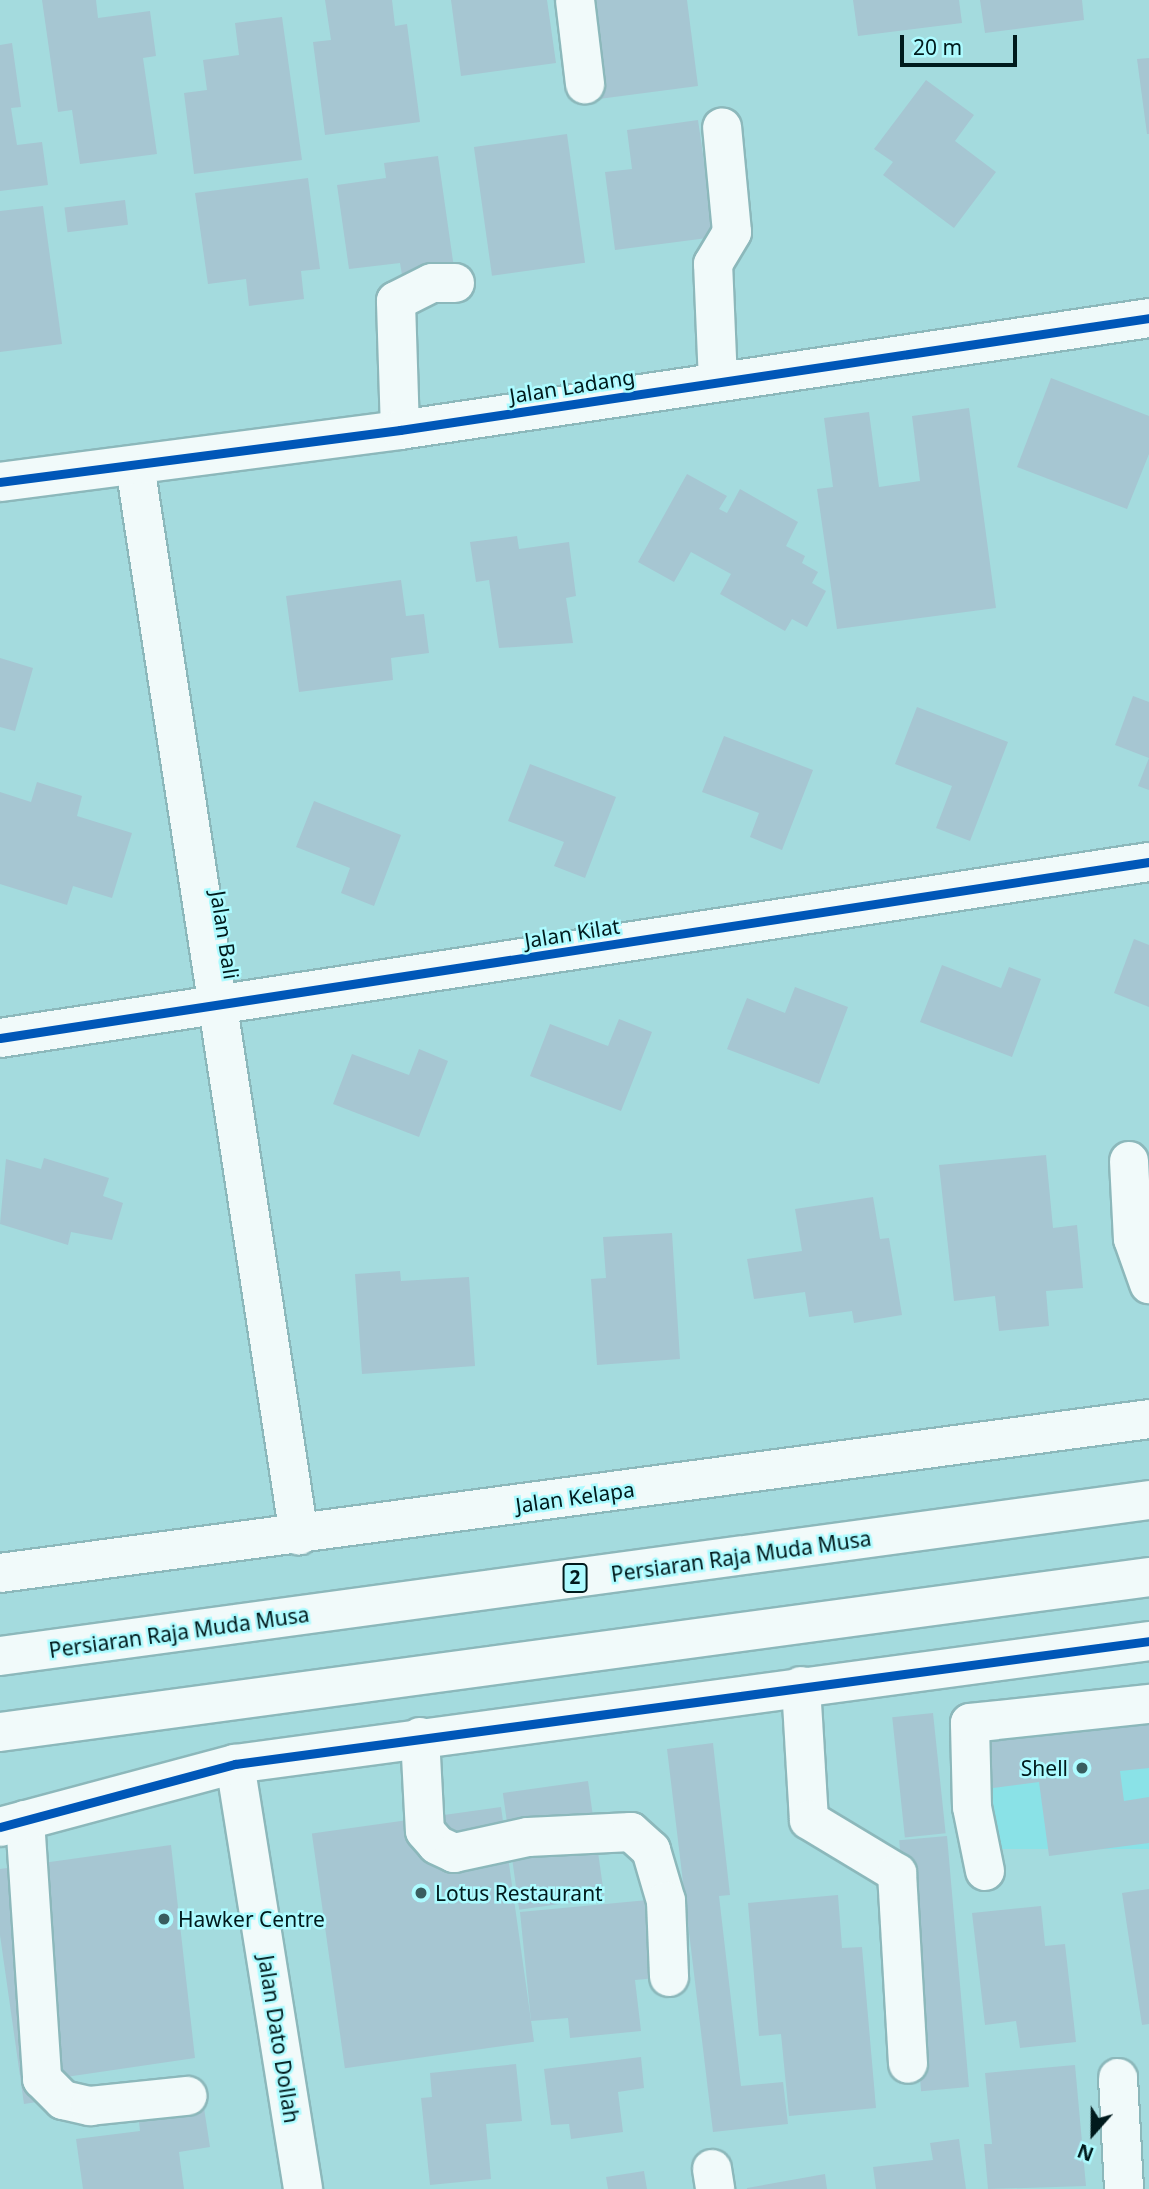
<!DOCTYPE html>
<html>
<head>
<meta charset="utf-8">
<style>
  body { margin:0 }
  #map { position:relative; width:1149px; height:2189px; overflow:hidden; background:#a4dbde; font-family:"Noto Sans",sans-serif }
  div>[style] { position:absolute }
  .built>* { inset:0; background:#8ae2e7; transform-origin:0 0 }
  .building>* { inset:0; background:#a6c6d2; transform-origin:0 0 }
  .roads { filter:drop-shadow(2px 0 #8cb8bb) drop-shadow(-2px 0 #8cb8bb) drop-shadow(0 2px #8cb8bb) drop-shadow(0 -2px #8cb8bb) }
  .minor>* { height:38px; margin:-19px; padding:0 19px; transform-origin:19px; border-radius:19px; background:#f1fafa }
  .highway>* { height:38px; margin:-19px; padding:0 19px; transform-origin:19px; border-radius:19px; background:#f1fafa }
  .cycleway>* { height:9px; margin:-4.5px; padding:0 4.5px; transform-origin:4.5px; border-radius:4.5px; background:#0057b8 }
  .dots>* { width:19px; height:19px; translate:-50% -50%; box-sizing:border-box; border:4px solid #adfbff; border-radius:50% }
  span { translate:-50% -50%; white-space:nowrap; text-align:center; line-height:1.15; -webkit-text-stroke:5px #adfbff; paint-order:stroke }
  .shield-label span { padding:2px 5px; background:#adfbff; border:2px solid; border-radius:5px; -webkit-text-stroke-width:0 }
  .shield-label { font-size:19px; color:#001a1c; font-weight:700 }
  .street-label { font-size:21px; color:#001a1c }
  .poi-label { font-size:21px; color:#001a1c }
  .right { translate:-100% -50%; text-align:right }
  .left { translate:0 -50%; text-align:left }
  .north { position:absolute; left:1058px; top:2098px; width:70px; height:70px; -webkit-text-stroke:5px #adfbff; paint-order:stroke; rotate:201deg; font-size:19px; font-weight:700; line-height:28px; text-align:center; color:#001a1c }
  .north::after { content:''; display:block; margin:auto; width:24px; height:32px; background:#001a1c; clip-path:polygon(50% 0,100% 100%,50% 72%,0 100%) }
  .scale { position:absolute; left:900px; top:35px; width:117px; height:32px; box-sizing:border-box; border:4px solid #001a1c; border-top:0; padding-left:9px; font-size:21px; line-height:24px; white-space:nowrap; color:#001a1c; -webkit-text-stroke:5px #adfbff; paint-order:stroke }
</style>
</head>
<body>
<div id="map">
  <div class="built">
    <i style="left:1149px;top:1714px;width:135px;height:171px;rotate:90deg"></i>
  </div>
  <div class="building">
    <i style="clip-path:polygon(42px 0,96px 0,98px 18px,150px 11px,156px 56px,143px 58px,157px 154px,80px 164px,72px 110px,58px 112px)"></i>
    <i style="clip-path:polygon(325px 0,392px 0,395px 26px,407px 24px,420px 122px,325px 135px,313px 42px,331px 40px)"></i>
    <i style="clip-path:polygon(451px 0,547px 0,556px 63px,461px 76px)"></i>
    <i style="clip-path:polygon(577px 0,687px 0,698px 86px,591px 100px)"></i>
    <i style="clip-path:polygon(853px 0,959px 0,962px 23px,858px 36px)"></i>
    <i style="clip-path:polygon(980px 0,1082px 0,1084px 20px,985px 33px)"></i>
    <i style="clip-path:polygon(282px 17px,302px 160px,194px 174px,184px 93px,207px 90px,203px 60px,239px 55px,235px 23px)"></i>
    <i style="clip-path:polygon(12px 43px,21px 107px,11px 108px,17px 145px,42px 142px,48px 185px,0 191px,0 45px)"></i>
    <i style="clip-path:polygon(1149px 58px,1149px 134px,1147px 134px,1137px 59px)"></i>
    <i style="clip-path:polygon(926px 80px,974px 115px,955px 141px,996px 172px,954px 228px,883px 175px,893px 162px,874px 149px)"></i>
    <i style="clip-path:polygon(698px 120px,715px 237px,615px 250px,605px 172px,632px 169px,627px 130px)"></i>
    <i style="left:567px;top:134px;width:130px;height:94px;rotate:82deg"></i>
    <i style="clip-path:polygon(438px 156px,455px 275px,403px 281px,400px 263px,349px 269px,337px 185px,386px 178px,384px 163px)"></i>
    <i style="clip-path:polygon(308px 178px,320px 269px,301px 271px,304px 299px,249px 306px,246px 279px,208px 284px,195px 193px)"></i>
    <i style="left:125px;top:200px;width:25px;height:61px;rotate:83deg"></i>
    <i style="clip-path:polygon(43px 206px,62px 344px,0 352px,0 211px)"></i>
    <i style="clip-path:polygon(1051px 378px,1149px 416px,1149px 454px,1127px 509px,1017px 467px)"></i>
    <i style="clip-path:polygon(969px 408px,996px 608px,837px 629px,817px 489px,833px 487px,824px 418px,869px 412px,879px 487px,920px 481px,912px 416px)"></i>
    <i style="clip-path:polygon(687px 474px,727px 496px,719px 509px,727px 513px,740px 489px,798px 522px,786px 546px,805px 556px,802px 563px,818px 572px,812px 583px,826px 591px,807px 627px,792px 619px,785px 631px,720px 594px,731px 574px,691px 552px,674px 582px,638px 562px)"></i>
    <i style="clip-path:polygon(517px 536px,519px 549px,569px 542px,576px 596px,566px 598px,573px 643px,499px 648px,489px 580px,476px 582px,470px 542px)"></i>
    <i style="clip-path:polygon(401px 580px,406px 616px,424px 614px,429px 653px,391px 658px,393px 680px,299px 692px,286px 596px)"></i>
    <i style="clip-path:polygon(0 658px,33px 668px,15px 731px,0 727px)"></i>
    <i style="clip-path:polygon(1133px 696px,1149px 702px,1149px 758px,1115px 745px)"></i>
    <i style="clip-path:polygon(917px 707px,1008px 742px,970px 841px,936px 828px,952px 786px,895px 764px)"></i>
    <i style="clip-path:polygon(724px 736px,813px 770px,782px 850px,750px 837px,759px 813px,702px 792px)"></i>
    <i style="clip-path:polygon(1149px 758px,1149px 790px,1138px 786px)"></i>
    <i style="clip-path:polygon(530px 764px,616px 797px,585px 878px,554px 866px,564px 842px,508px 821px)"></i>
    <i style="clip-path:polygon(37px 782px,82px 796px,77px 816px,132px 833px,112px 898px,73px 886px,67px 905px,0 884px,0 792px,31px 802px)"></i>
    <i style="clip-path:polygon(314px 801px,401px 835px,374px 906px,341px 893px,350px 868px,296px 847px)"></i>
    <i style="clip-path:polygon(1134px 939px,1149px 945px,1149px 1007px,1114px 993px)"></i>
    <i style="clip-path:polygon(942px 965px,1001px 988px,1009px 967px,1041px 979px,1012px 1057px,920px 1022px)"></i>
    <i style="clip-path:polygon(795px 987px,848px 1007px,819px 1084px,727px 1049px,747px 998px,785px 1013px)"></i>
    <i style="clip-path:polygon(619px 1019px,652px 1032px,621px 1111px,530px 1076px,550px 1024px,608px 1046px)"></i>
    <i style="clip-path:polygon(419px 1049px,448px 1061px,419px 1137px,333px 1104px,352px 1054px,409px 1075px)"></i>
    <i style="clip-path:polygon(1046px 1155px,1053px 1228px,1077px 1225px,1083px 1288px,1046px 1291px,1049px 1326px,999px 1331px,995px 1296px,954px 1301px,939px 1165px)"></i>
    <i style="clip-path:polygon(44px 1158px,109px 1178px,103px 1196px,123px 1203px,112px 1240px,71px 1232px,68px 1245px,0 1224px,6px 1159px,41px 1169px)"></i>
    <i style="clip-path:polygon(873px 1197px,880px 1239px,889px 1238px,902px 1315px,854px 1323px,852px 1311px,809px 1317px,805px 1292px,754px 1299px,747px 1259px,802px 1251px,795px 1209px)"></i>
    <i style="clip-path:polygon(672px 1233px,680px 1359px,597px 1365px,591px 1279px,606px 1278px,603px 1237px)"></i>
    <i style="clip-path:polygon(400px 1271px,401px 1281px,469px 1277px,475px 1366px,362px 1374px,355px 1274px)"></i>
    <i style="clip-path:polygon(1149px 1712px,1149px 1768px,1120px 1771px,1124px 1801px,1149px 1797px,1149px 1843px,1049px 1856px,1039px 1782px,993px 1788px,985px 1734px)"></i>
    <i style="left:933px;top:1713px;width:121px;height:41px;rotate:84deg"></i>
    <i style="clip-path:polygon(713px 1743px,730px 1895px,719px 1896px,741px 2086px,783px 2082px,788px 2124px,713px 2132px,667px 1749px)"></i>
    <i style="left:588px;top:1781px;width:118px;height:86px;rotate:82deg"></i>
    <i style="left:501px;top:1807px;width:237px;height:191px;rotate:82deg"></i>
    <i style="left:947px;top:1836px;width:252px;height:48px;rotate:85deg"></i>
    <i style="clip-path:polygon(171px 1845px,195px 2058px,59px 2078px,61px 2098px,24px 2104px,0 1935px,0 1869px)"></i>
    <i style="clip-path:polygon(1149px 1889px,1149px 2024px,1142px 2025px,1122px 1893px)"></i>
    <i style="clip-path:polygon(838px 1895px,842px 1948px,862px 1947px,876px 2108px,789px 2116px,781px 2034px,759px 2036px,748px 1903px)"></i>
    <i style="clip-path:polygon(648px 1900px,656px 1978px,635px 1980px,641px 2031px,570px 2038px,568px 2018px,531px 2021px,520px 1912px)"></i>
    <i style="clip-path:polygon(1041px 1906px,1045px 1946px,1065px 1944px,1076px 2042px,1020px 2048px,1016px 2021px,985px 2025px,972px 1913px)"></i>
    <i style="clip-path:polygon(641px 2057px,644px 2088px,618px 2092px,623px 2132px,571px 2139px,569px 2124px,551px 2125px,544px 2069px)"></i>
    <i style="clip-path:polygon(516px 2064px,522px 2121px,486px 2124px,491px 2179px,430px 2185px,421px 2098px,432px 2097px,430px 2073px)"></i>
    <i style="clip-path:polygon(1075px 2065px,1086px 2186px,988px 2189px,984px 2144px,992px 2144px,985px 2073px)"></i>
    <i style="clip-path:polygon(202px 2095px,210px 2147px,179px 2152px,184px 2189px,83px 2189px,76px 2139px,140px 2131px,137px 2104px)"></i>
    <i style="clip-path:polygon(959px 2139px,966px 2189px,876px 2189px,873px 2167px,933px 2160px,930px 2143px)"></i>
    <i style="clip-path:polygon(644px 2171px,647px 2189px,608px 2189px,606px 2177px)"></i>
    <i style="clip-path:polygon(825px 2174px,827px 2189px,747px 2189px,747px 2188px)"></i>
  </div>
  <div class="roads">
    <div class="minor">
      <i style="left:575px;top:0;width:85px;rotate:83.2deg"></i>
      <i style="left:718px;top:382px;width:118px;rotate:-92.4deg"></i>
      <i style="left:713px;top:264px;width:37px;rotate:-59deg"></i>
      <i style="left:732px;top:232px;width:105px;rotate:-95.4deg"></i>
      <i style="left:400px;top:430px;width:129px;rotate:-91.8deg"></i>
      <i style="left:396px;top:301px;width:40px;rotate:-26.6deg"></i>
      <i style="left:432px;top:283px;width:23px"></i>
      <i style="left:135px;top:466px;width:1082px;rotate:81.28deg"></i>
      <i style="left:0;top:482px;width:403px;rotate:-7.4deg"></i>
      <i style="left:400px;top:430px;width:757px;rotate:-8.5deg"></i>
      <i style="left:0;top:1038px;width:1162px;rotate:-8.71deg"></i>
      <i style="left:1129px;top:1161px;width:78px;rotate:87.1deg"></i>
      <i style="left:1133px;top:1239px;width:48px;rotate:70.4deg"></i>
      <i style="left:0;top:1573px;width:1159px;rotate:-7.63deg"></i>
      <i style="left:801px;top:1686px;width:134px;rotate:86.6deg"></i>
      <i style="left:809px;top:1820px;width:103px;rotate:31.1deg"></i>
      <i style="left:897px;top:1873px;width:191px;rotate:86.7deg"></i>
      <i style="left:420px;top:1737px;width:94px;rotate:87deg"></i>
      <i style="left:425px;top:1831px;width:18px;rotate:49deg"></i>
      <i style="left:437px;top:1845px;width:19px;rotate:25deg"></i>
      <i style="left:454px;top:1853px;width:76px;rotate:-12.2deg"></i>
      <i style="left:528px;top:1837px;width:103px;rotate:-2.8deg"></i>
      <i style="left:631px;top:1832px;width:27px;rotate:42deg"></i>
      <i style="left:651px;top:1850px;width:53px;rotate:73.6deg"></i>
      <i style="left:666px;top:1901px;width:76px;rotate:87.7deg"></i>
      <i style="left:235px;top:1764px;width:430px;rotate:80.9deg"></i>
      <i style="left:25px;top:1820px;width:260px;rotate:86.2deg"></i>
      <i style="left:42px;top:2079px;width:30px;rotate:45deg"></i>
      <i style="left:63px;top:2100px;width:28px;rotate:13deg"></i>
      <i style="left:90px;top:2106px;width:98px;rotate:-5.9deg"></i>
      <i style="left:0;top:1827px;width:243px;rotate:-15deg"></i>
      <i style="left:235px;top:1764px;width:922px;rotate:-7.66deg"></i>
      <i style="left:985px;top:1871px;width:65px;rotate:-101.5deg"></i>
      <i style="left:972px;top:1807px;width:84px;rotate:-91.4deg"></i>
      <i style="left:970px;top:1723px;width:180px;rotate:-6.1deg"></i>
      <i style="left:1118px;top:2078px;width:111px;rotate:86.9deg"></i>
      <i style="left:712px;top:2169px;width:20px;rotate:81deg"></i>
    </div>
    <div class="highway">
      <i style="left:0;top:1656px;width:1160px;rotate:-7.73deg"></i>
      <i style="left:0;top:1732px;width:1159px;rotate:-7.68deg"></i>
    </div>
  </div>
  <div class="cycleway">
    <i style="left:0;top:482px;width:403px;rotate:-7.4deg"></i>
    <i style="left:400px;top:430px;width:757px;rotate:-8.5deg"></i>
    <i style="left:0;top:1038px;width:1162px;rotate:-8.71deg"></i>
    <i style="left:0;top:1827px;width:243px;rotate:-15deg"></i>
    <i style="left:235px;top:1764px;width:922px;rotate:-7.66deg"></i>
  </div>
  <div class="dots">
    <i style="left:1082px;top:1768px;background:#395e60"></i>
    <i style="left:421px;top:1893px;background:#395e60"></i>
    <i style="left:164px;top:1919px;background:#395e60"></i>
  </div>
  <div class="shield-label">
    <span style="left:575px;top:1578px">2</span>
  </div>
  <div class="street-label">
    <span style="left:572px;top:386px;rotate:-9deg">Jalan Ladang</span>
    <span style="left:572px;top:933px;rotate:-9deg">Jalan Kilat</span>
    <span style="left:225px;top:935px;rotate:81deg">Jalan Bali</span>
    <span style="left:575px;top:1497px;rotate:-8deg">Jalan Kelapa</span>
    <span style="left:741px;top:1556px;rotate:-8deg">Persiaran Raja Muda Musa</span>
    <span style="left:179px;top:1632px;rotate:-8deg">Persiaran Raja Muda Musa</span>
    <span style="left:279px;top:2039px;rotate:81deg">Jalan Dato Dollah</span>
  </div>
  <div class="poi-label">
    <span class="right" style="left:1068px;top:1768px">Shell</span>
    <span class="left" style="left:435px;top:1893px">Lotus Restaurant</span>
    <span class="left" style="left:178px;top:1919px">Hawker Centre</span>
  </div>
  <div class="north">N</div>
  <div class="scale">20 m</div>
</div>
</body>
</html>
